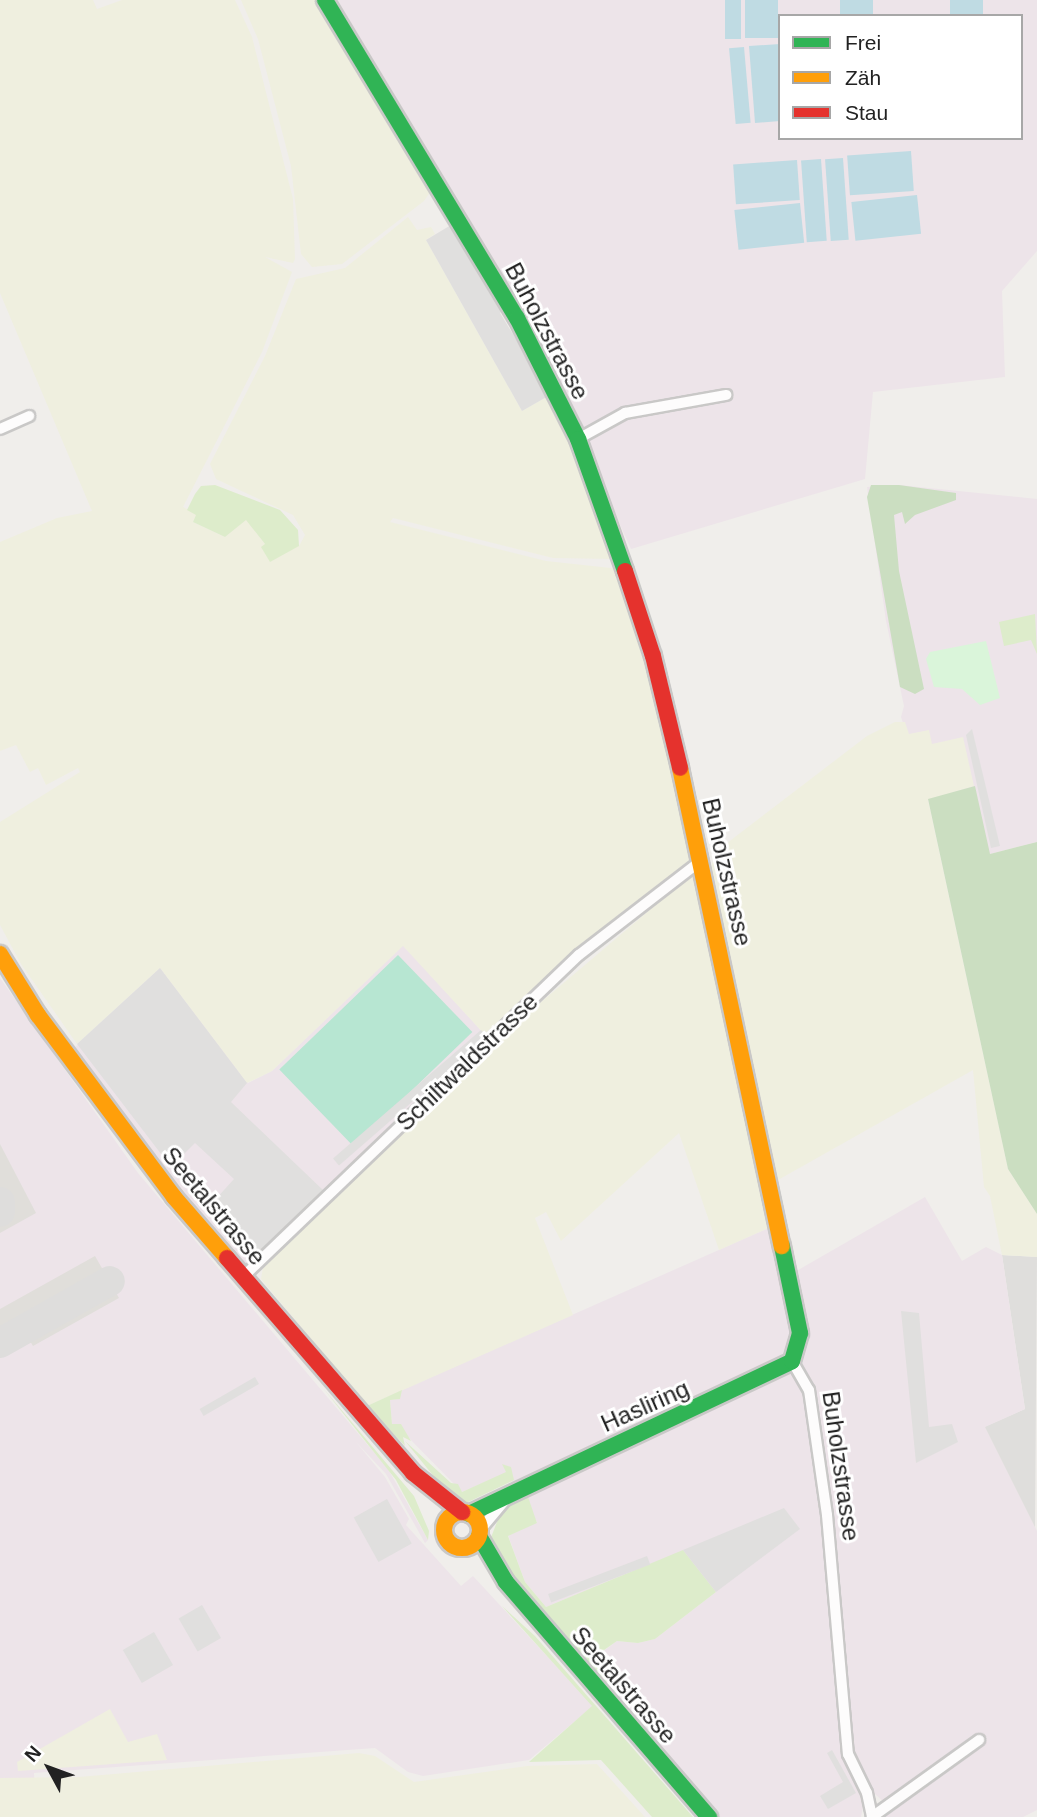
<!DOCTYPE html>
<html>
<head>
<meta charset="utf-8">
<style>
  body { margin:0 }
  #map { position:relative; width:1037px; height:1817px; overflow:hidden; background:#f0eeeb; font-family:Arial,sans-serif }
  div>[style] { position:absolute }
  .residential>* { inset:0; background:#dfdedc }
  .industrial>* { inset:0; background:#ede4e9 }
  .airport>* { inset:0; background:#e0deda }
  .farmland>* { inset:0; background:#efefdf }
  .grass>* { inset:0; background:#ddeccb }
  .forest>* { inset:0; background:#cbdec1 }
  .park>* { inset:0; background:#daf5da }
  .pitch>* { inset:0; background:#b7e6d2; transform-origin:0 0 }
  .parking>* { inset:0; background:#e0dfde; transform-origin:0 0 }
  .water>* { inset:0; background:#bfdbe3; transform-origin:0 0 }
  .taxiway>* { height:30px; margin:-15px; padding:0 15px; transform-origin:15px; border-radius:15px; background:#dedddc }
  .roads { filter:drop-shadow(2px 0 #c9c8c7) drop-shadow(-2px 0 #c9c8c7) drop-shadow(0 2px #c9c8c7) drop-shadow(0 -2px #c9c8c7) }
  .street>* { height:10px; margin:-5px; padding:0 5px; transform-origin:5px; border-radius:5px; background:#fdfcfc }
  .fast>* { height:16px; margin:-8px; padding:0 8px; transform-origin:8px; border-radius:8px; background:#30b455 }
  .slow>* { height:16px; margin:-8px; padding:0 8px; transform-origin:8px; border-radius:8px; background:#ff9f0a }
  .slow>.ring { margin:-8px; padding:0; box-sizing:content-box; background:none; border:16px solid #ff9f0a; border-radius:50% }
  .jam>* { height:16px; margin:-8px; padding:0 8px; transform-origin:8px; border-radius:8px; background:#e5322d }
  span { translate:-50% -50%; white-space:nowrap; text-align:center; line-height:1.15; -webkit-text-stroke:6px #fff; paint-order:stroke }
  .street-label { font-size:24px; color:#222 }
  .legend { position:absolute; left:778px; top:14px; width:245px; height:126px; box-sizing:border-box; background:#fff; border:2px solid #a7a7a7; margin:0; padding:9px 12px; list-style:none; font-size:21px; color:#222 }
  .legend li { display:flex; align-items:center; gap:14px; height:35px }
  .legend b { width:35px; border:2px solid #a7a7a7 }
  .north { position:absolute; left:14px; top:1733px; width:70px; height:70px; -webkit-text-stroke:5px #fff; paint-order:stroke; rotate:311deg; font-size:19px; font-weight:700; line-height:28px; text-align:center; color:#222 }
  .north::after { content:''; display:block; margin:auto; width:24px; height:32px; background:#222; clip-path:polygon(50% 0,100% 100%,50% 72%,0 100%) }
</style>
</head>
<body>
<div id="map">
  <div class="residential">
    <i style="clip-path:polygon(1002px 1255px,1037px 1257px,1035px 1531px,984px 1427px,1025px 1409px)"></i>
  </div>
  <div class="industrial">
    <i style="clip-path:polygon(evenodd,331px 0,1037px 0,1037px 251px,1002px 291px,1005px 377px,873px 392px,865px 479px,631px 549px,518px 299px,331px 0,780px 16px,1021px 16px,1021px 138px,780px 138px,780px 16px)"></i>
    <i style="clip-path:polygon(899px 485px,1037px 499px,1037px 842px,990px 854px,928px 799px,901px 717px,904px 706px,886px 621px,867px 487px)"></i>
    <i style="clip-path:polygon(403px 945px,487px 1037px,242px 1268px,146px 1157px,70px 1052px,160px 968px,248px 1083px,272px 1071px)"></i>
    <i style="clip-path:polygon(0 978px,138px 1173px,388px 1469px,428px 1540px,425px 1543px,386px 1474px,356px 1442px,385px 1477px,409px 1519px,406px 1525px,461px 1586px,473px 1576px,593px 1706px,529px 1760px,423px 1776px,408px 1772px,375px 1748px,34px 1773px,36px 1817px,0 1817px)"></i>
    <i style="clip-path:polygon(925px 1197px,962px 1261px,986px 1247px,1002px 1255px,1025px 1409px,985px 1427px,1037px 1531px,1037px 1810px,1023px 1817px,881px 1817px,885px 1803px,875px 1794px,864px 1802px,861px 1817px,720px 1817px,606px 1687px,609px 1677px,594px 1658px,617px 1641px,638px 1643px,655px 1639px,716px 1592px,650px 1564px,546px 1607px,525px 1582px,508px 1535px,537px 1522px,506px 1473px,462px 1492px,402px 1431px,401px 1424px,392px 1424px,390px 1400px,399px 1399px,402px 1390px,771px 1227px,786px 1277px)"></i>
  </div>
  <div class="airport">
    <i style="clip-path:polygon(0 1144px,36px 1213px,0 1233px)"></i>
    <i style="clip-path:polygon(95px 1256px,119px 1298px,33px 1346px,30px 1341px,0 1358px,0 1309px)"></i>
  </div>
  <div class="farmland">
    <i style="clip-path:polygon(0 0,93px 0,97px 9px,122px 0,235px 0,252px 37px,293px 199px,295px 259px,293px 263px,265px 257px,292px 272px,262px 352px,183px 507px,197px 514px,193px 522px,225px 537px,246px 519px,265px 544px,299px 546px,305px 535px,293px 515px,216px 479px,210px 464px,265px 356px,296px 279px,345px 268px,408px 217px,417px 230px,431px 227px,435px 234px,426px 240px,522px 411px,550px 395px,614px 559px,553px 558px,393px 518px,390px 522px,546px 561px,620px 569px,694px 851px,690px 861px,562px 962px,487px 1037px,403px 946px,272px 1071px,247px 1083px,160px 968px,77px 1044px,21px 964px,0 925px,0 822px,80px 772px,78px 768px,46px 785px,38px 768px,30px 772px,16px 745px,0 751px,0 542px,57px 518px,92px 511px,0 293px)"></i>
    <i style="clip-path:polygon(241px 0,316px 0,433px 188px,424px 201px,342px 264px,312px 267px,301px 254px,291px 166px,258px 39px)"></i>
    <i style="clip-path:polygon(895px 722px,905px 722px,909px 734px,929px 730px,932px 744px,963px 737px,974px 786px,928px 800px,1008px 1169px,1037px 1214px,1037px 1257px,1002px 1255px,990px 1196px,984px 1187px,973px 1070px,778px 1180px,711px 866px,718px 850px,867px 736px)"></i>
    <i style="clip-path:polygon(691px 875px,699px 878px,771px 1227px,719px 1250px,679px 1133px,561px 1241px,546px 1212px,535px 1218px,573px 1315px,367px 1406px,261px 1279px,263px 1268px,494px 1042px)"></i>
    <i style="clip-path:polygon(110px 1709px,128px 1742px,157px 1734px,167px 1760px,18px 1771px,17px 1762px)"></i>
    <i style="clip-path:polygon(359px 1753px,375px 1756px,414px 1782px,527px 1766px,597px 1764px,645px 1817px,0 1817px,0 1778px,79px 1777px)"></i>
  </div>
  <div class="grass">
    <i style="clip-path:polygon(215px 485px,280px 510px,298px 530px,299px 546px,270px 562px,261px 547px,265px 544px,246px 520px,225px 537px,193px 522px,196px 515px,187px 510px,195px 494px,201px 486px)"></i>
    <i style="clip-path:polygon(1035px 614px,1037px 654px,1031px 640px,1004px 646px,999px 622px)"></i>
    <i style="clip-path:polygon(323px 1388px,414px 1496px,429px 1531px,428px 1540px,396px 1480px)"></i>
    <i style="clip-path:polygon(402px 1390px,400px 1399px,390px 1400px,392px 1424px,401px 1424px,411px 1441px,403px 1437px,405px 1446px,367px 1406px)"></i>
    <i style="clip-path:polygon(405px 1441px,451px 1483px,458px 1484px,462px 1492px,506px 1472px,502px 1464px,511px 1467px,514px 1480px,464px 1504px,449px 1495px)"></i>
    <i style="clip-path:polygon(526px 1491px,537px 1523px,508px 1536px,525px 1582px,546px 1607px,683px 1550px,716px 1592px,655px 1639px,638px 1643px,617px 1641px,594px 1657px,609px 1677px,606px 1687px,506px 1568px,490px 1540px,500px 1514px)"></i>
    <i style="clip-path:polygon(502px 1606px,535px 1636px,693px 1817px,652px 1817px,601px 1760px,529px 1762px,592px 1706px)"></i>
  </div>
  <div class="forest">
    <i style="clip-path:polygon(899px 485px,956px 493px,956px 500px,915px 515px,905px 524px,902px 512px,894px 515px,899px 571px,924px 689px,915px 694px,900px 687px,867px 497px,871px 485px)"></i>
    <i style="clip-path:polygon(975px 786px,990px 854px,1037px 842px,1037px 1214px,1008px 1169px,928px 799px)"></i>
  </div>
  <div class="park">
    <i style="clip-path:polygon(986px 641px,1000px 698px,980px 705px,962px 689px,934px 687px,926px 659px,930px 652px)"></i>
  </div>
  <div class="pitch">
    <i style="left:398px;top:955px;width:107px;height:165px;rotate:46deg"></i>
  </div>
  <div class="parking">
    <i style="clip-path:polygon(451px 225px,493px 299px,499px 299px,504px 309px,500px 313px,550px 395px,522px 411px,426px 240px)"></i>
    <i style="clip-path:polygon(972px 729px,1000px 846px,991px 848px,966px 735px)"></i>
    <i style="clip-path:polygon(160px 968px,247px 1083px,231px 1102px,324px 1191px,253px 1259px,205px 1211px,234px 1179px,195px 1143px,171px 1167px,77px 1044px)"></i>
    <i style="left:481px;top:1030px;width:9px;height:196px;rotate:49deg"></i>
    <i style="clip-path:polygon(901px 1311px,919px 1313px,929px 1427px,952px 1424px,958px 1442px,916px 1463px)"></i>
    <i style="left:255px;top:1377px;width:8px;height:64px;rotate:60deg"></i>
    <i style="left:387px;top:1499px;width:51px;height:38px;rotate:61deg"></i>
    <i style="clip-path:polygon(784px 1508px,800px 1529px,716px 1592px,683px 1550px)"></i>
    <i style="left:647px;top:1556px;width:9px;height:106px;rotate:69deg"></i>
    <i style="left:202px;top:1605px;width:38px;height:27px;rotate:60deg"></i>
    <i style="left:154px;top:1632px;width:38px;height:36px;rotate:60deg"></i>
    <i style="clip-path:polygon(832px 1750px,856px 1793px,828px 1809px,820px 1796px,843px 1782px,827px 1753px)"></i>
  </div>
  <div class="water">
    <i style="left:725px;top:0;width:16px;height:39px"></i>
    <i style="left:745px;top:0;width:33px;height:38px"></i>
    <i style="left:840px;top:0;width:33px;height:16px"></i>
    <i style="left:950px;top:0;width:33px;height:16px"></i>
    <i style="clip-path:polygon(780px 44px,780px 121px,755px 123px,749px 46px)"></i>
    <i style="left:744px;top:47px;width:76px;height:15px;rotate:85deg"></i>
    <i style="left:911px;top:151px;width:40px;height:64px;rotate:86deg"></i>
    <i style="left:843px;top:158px;width:82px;height:18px;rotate:86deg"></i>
    <i style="left:821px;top:159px;width:82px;height:20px;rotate:86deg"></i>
    <i style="left:797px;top:160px;width:40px;height:64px;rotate:86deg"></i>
    <i style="left:917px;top:195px;width:39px;height:66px;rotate:84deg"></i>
    <i style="left:800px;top:203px;width:40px;height:66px;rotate:84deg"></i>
  </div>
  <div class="taxiway">
    <i style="left:0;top:1202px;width:10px;rotate:90deg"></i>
    <i style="left:0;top:1343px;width:126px;rotate:-29.4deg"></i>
  </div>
  <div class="roads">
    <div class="street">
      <i style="left:0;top:429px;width:32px;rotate:-24deg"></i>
      <i style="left:578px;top:439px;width:54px;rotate:-29deg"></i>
      <i style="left:625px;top:413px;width:103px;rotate:-10.1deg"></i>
      <i style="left:243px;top:1277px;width:465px;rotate:-43.8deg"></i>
      <i style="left:579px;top:955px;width:155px;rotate:-37.7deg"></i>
      <i style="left:792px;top:1361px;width:34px;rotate:60deg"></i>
      <i style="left:809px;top:1390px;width:126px;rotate:81.8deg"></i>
      <i style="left:827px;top:1515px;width:240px;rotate:85deg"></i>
      <i style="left:848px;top:1754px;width:43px;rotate:64deg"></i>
      <i style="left:867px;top:1793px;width:25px;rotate:78deg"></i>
      <i style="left:480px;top:1530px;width:50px;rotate:-49.9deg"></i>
      <i style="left:872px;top:1817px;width:132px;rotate:-35.7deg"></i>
    </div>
    <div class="fast">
      <i style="left:325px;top:0;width:371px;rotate:58.9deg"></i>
      <i style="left:517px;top:318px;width:136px;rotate:63.2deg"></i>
      <i style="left:578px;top:439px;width:140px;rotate:70.4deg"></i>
      <i style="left:469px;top:1514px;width:357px;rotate:-25.3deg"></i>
      <i style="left:792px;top:1361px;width:29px;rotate:-74deg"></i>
      <i style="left:800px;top:1333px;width:89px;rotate:-101.7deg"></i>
      <i style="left:479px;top:1536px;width:53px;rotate:59.6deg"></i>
      <i style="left:506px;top:1582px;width:311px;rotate:49.2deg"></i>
    </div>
    <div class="slow">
      <i style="left:680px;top:768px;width:489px;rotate:78deg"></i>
      <i style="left:0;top:954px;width:72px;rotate:58.1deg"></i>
      <i style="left:38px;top:1015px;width:227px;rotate:53.2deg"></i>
      <i style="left:174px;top:1197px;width:81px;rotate:49deg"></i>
      <i class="ring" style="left:444px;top:1512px;width:20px;height:20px"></i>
    </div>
    <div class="jam">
      <i style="left:625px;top:571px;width:89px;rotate:71.8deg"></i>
      <i style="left:653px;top:656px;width:115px;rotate:76.4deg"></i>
      <i style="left:227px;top:1258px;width:284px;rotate:49.1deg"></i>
      <i style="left:413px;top:1473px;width:63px;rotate:38.5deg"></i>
    </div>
  </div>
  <div class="street-label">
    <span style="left:547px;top:331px;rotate:62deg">Buholzstrasse</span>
    <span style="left:727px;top:872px;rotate:77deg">Buholzstrasse</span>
    <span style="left:467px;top:1062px;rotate:-44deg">Schiltwaldstrasse</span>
    <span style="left:214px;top:1206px;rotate:50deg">Seetalstrasse</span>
    <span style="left:645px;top:1406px;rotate:-24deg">Hasliring</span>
    <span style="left:841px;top:1466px;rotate:82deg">Buholzstrasse</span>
    <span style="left:624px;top:1685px;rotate:49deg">Seetalstrasse</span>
  </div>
  <ul class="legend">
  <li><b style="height:9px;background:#30b455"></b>Frei</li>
  <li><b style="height:9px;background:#ff9f0a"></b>Zäh</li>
  <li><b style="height:9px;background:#e5322d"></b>Stau</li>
  </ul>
  <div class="north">N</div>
</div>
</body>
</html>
